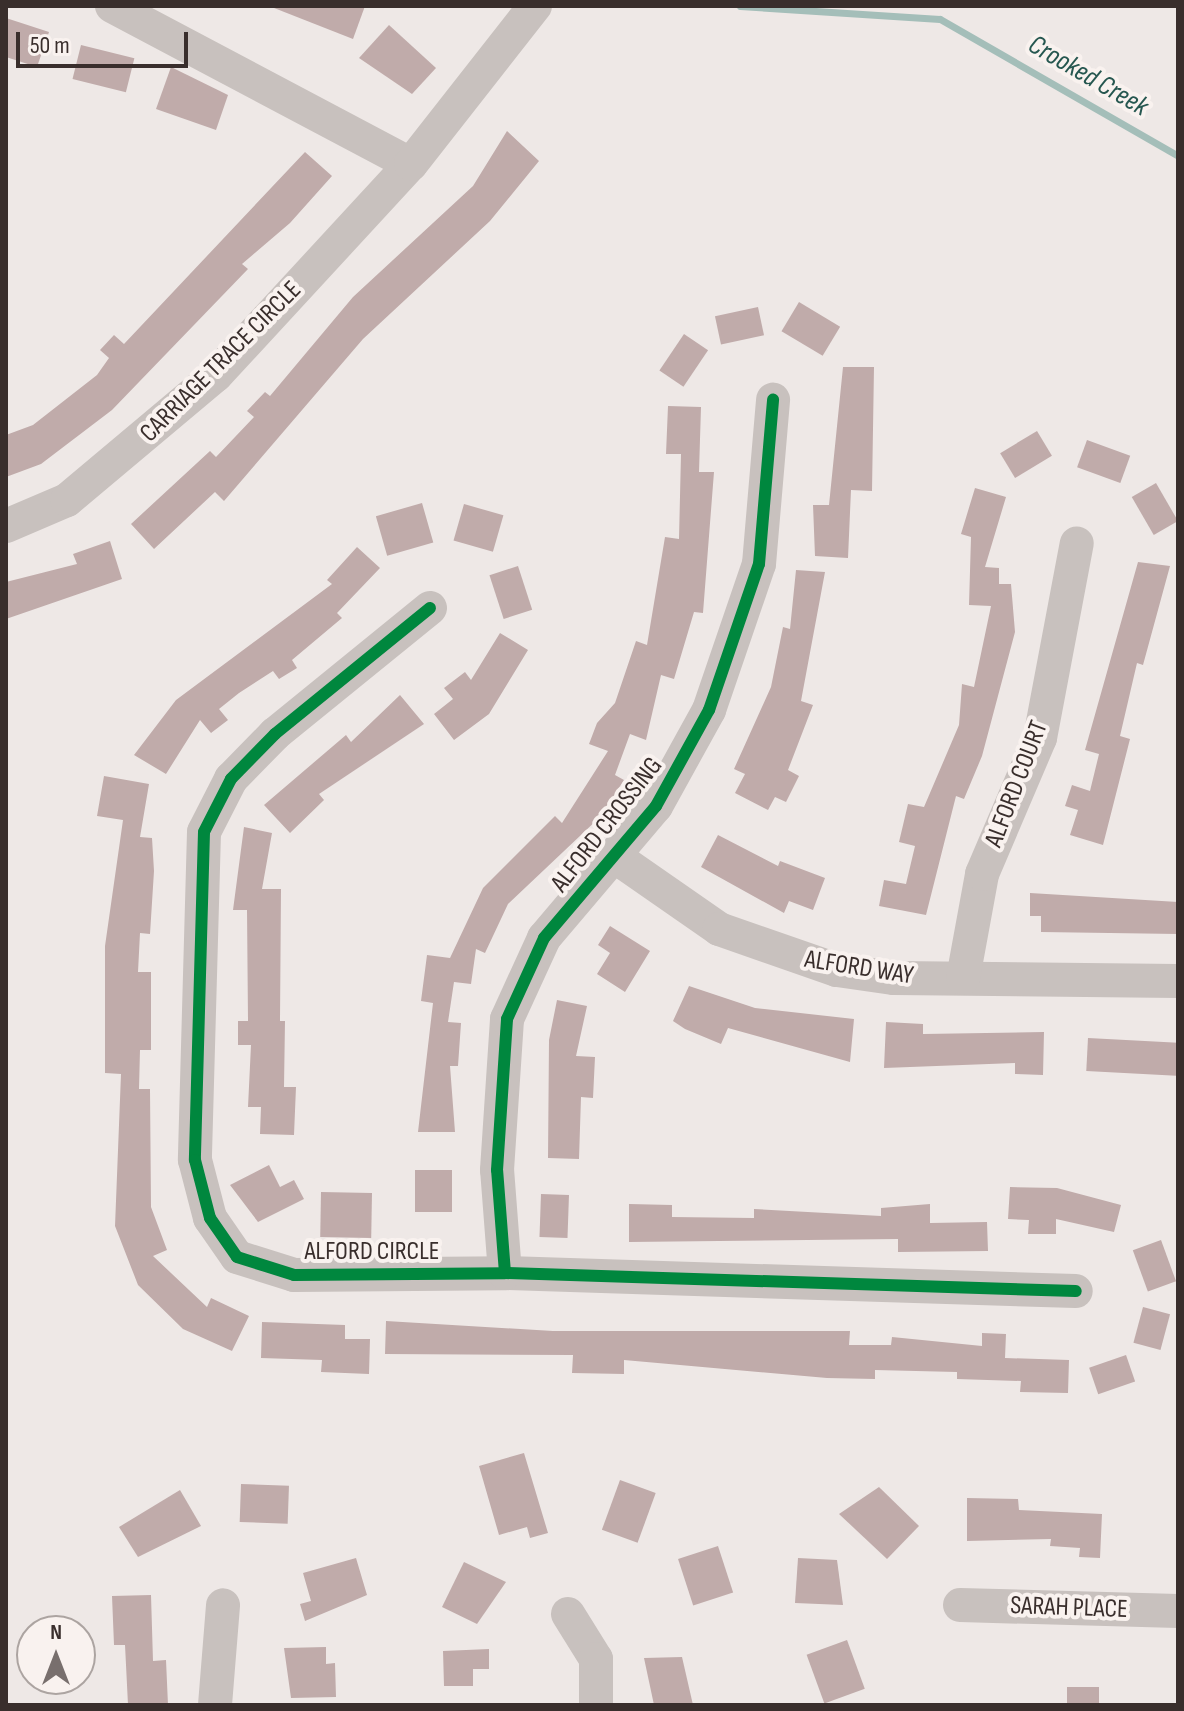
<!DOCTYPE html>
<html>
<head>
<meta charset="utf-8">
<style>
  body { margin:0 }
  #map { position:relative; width:1184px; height:1711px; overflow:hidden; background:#eee8e6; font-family:"Sofia Sans Condensed",sans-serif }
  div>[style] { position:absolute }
  .stream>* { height:7px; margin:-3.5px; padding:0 3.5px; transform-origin:3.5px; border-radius:3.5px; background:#a4beb9 }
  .building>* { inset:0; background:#c0abaa; transform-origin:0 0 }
  .minor>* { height:34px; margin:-17px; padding:0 17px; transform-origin:17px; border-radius:17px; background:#c8c1be }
  .cycleway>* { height:12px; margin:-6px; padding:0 6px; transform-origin:6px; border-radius:6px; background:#00873e }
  span { translate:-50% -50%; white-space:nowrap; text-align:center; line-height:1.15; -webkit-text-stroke:8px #f9f2ef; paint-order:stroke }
  .street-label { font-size:26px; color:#392e2c }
  .water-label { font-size:28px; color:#265750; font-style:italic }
  .frame { position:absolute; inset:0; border:8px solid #392e2c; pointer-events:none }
  .north { position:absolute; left:16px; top:1615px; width:80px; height:80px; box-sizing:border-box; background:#f9f2ef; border:2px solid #aca4a1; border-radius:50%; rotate:0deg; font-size:22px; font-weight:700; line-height:32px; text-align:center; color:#392e2c }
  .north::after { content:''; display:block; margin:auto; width:28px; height:36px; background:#786f6d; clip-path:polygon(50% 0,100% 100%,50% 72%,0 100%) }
  .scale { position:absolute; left:16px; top:32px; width:172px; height:36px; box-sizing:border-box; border:4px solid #392e2c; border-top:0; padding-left:10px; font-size:24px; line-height:28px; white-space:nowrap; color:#392e2c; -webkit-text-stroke:6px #f9f2ef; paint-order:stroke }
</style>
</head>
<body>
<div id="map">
  <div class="stream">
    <i style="left:740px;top:6px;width:200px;rotate:3.7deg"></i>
    <i style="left:940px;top:19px;width:275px;rotate:29.9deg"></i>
  </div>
  <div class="building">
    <i style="clip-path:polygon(269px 6px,365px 6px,353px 39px)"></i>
    <i style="clip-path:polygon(6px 18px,49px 32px,37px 67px,6px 57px)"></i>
    <i style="clip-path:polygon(389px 25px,436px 68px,412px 94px,359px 58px)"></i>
    <i style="left:81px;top:45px;width:55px;height:35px;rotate:14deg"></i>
    <i style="clip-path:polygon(171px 67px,228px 95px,216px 130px,156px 109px)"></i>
    <i style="clip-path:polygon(507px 131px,539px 161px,490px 221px,363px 339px,224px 501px,215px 492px,154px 549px,131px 524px,210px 451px,216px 457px,254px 417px,247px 411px,265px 392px,270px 396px,353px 297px,473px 186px)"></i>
    <i style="clip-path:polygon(305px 152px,332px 176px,290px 223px,242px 264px,248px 269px,112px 410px,41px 464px,6px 477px,6px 435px,33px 425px,97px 375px,109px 358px,100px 350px,114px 335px,124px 344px)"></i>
    <i style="left:799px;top:302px;width:48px;height:34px;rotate:31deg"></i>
    <i style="left:758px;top:307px;width:29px;height:44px;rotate:78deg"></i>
    <i style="left:684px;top:334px;width:29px;height:44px;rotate:34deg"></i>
    <i style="clip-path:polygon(843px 367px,874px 367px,872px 491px,851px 490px,848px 558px,815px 556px,813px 505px,829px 505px)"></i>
    <i style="clip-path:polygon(668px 406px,701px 407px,699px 472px,714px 472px,703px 613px,694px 612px,674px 679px,661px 675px,646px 740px,630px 734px,615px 775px,624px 780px,600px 817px,508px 904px,485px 953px,476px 949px,471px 984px,454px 982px,448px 1022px,461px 1023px,458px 1066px,450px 1066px,455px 1132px,418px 1132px,433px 1003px,421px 1001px,427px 955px,450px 958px,483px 888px,555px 816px,562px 823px,608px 751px,589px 744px,597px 723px,615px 703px,636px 641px,647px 645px,665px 537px,679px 539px,681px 454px,666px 454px)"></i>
    <i style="left:1037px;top:431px;width:29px;height:43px;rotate:59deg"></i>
    <i style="left:1087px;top:440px;width:46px;height:29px;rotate:20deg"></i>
    <i style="left:1156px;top:483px;width:44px;height:28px;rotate:60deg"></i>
    <i style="clip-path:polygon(975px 488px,1006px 497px,985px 567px,999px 568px,999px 584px,1011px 584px,1015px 632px,982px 756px,964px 799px,956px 796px,926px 915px,879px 906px,884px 880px,906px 884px,915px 846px,899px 842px,908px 804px,924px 807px,959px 725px,962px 684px,974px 687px,991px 606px,969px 605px,971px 537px,961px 534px)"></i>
    <i style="left:422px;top:503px;width:41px;height:48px;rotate:74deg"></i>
    <i style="left:464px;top:504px;width:41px;height:38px;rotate:16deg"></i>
    <i style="clip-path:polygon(110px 541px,122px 579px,6px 619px,6px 582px,77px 564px,73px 554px)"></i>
    <i style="clip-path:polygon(357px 547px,380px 568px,337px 613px,342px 618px,292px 660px,297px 668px,279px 679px,273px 671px,239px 693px,219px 709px,228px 720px,211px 733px,200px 720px,166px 774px,134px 755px,176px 700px,332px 584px,327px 580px)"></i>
    <i style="clip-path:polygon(1138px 562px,1170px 566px,1143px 665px,1137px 663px,1120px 736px,1130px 739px,1103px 845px,1070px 835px,1078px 810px,1065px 806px,1072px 785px,1090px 791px,1099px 754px,1085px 750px)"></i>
    <i style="left:518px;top:566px;width:46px;height:30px;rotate:72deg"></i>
    <i style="clip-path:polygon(796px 570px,825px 572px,801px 701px,813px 705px,788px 770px,799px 776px,786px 802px,775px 797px,768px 810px,735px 793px,745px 774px,734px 769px,771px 687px,783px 627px,790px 629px)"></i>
    <i style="clip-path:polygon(500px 633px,528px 650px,489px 714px,454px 740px,434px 714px,453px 699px,444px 688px,465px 672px,471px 680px)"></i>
    <i style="clip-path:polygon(400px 695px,424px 724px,319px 794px,324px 800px,290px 833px,264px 805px,346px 735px,351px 742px)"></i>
    <i style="clip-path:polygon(104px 776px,149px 784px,140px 837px,152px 838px,154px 871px,150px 934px,140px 933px,138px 972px,151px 972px,151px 1050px,140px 1050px,139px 1089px,150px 1089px,151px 1207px,167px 1250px,153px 1256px,207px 1307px,211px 1298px,249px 1316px,232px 1351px,183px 1329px,138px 1285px,115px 1226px,121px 1074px,105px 1073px,105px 946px,123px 820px,97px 816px)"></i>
    <i style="clip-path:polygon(244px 827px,272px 833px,262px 889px,281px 889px,280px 1021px,285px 1021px,284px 1087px,296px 1087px,294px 1135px,260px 1134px,261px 1107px,248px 1107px,251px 1045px,238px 1045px,238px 1021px,248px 1021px,247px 910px,233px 910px)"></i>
    <i style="clip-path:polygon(718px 835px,778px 866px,780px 861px,825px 878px,813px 910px,789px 901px,784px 913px,701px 867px)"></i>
    <i style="clip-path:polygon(1030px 893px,1178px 902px,1178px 934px,1041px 932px,1041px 916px,1030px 916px)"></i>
    <i style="clip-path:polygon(610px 926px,650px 951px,625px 992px,597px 974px,610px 953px,598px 945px)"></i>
    <i style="clip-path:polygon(689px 986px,755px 1008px,854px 1019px,850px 1062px,728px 1028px,721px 1044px,685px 1029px,673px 1021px)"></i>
    <i style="clip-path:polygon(557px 1000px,587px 1006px,576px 1056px,595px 1057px,593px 1098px,581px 1097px,579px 1159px,548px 1158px,549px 1040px)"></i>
    <i style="clip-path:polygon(886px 1022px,923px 1024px,923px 1034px,1044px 1032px,1043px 1075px,1015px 1074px,1015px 1063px,884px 1068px)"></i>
    <i style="left:1088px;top:1038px;width:90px;height:33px;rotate:3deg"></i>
    <i style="clip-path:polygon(269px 1165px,280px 1187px,294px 1180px,304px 1199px,258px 1222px,230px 1185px)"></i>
    <i style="left:415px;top:1170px;width:37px;height:42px"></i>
    <i style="clip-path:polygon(1010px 1187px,1057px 1188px,1121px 1205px,1114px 1232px,1056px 1219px,1056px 1234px,1028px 1234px,1029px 1220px,1008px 1219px)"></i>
    <i style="left:321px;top:1192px;width:51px;height:45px;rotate:1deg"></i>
    <i style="left:541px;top:1194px;width:28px;height:43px;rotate:2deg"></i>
    <i style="clip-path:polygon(629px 1204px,672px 1205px,672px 1217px,754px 1218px,754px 1209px,881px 1216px,881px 1208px,930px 1204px,930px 1223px,987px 1222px,988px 1251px,898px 1252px,898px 1239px,629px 1242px)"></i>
    <i style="left:1161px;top:1240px;width:44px;height:30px;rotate:70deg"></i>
    <i style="left:1143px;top:1307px;width:28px;height:37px;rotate:15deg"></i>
    <i style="clip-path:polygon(386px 1321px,553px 1331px,850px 1331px,849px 1345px,891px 1345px,892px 1337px,982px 1346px,982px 1333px,1006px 1334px,1005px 1358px,1069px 1360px,1068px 1393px,1020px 1392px,1021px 1381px,957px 1379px,957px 1372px,875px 1370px,875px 1379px,827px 1378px,624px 1360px,624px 1374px,572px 1373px,573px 1355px,385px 1354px)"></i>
    <i style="clip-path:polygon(262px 1322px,345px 1325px,345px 1339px,370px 1339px,369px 1374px,321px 1372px,322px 1360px,261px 1358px)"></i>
    <i style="left:1126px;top:1355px;width:28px;height:39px;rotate:71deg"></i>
    <i style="clip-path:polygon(524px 1453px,548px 1533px,530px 1538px,527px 1527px,499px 1535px,479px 1466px)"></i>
    <i style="left:620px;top:1480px;width:38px;height:53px;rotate:20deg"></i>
    <i style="left:241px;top:1484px;width:48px;height:38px;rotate:2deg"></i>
    <i style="clip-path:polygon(879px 1487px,919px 1526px,887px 1559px,839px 1514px)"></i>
    <i style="clip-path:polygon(180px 1490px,201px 1526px,138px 1557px,119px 1527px)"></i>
    <i style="clip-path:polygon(967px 1498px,1018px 1499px,1019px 1510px,1102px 1514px,1100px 1558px,1079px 1557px,1080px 1548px,1050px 1546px,1051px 1539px,967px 1541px)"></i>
    <i style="left:718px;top:1546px;width:49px;height:42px;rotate:72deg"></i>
    <i style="clip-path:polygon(356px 1558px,367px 1595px,305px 1621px,300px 1604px,311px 1601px,303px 1573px)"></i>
    <i style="clip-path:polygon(798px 1558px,837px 1560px,843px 1605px,795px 1603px)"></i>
    <i style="clip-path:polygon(464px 1562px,506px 1582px,477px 1624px,442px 1607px)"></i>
    <i style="clip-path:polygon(151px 1595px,153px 1661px,166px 1660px,168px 1705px,128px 1705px,125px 1645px,114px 1645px,112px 1596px)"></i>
    <i style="left:847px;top:1640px;width:52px;height:43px;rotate:70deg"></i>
    <i style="clip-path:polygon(326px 1647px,326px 1664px,335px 1663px,336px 1697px,291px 1698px,284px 1648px)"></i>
    <i style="clip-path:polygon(489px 1649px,489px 1669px,473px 1669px,473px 1686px,444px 1686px,443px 1651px)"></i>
    <i style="clip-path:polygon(682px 1657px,693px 1705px,654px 1705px,644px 1658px)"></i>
    <i style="left:1067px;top:1687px;width:32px;height:18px"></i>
  </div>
  <div class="minor">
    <i style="left:112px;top:6px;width:338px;rotate:27.9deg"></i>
    <i style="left:6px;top:526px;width:66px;rotate:-23.1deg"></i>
    <i style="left:67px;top:500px;width:194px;rotate:-40deg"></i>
    <i style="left:216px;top:375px;width:287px;rotate:-47.3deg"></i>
    <i style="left:411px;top:164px;width:201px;rotate:-51.9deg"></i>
    <i style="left:430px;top:608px;width:200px;rotate:140.9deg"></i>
    <i style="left:275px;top:734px;width:63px;rotate:134.4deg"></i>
    <i style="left:231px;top:779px;width:59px;rotate:117deg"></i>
    <i style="left:204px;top:832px;width:328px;rotate:91.6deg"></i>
    <i style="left:195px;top:1160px;width:60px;rotate:75.5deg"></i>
    <i style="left:210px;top:1218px;width:47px;rotate:55.3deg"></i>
    <i style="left:237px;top:1257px;width:60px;rotate:17.5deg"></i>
    <i style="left:294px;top:1275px;width:211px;rotate:-0.5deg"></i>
    <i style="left:505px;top:1273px;width:571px;rotate:1.81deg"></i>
    <i style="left:617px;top:858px;width:124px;rotate:34.8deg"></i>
    <i style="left:719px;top:929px;width:125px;rotate:19.2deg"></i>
    <i style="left:837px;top:970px;width:58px;rotate:8deg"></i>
    <i style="left:894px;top:978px;width:284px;rotate:0.6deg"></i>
    <i style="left:963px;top:978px;width:106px;rotate:-79.6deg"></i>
    <i style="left:982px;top:874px;width:148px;rotate:-66.9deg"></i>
    <i style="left:1040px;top:738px;width:198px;rotate:-79.3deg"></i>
    <i style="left:505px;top:1273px;width:103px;rotate:-94.4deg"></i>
    <i style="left:497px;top:1170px;width:151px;rotate:-86.2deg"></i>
    <i style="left:507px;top:1019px;width:89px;rotate:-65.4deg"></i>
    <i style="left:544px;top:938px;width:173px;rotate:-49.7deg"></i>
    <i style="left:656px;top:806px;width:110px;rotate:-61.1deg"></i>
    <i style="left:709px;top:710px;width:154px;rotate:-71.1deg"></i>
    <i style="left:759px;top:564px;width:165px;rotate:-85.1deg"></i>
    <i style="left:960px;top:1605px;width:218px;rotate:1.6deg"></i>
    <i style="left:568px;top:1614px;width:53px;rotate:58.1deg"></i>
    <i style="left:596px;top:1659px;width:46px;rotate:90deg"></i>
    <i style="left:215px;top:1705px;width:100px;rotate:-85.4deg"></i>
  </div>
  <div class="cycleway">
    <i style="left:430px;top:608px;width:200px;rotate:140.9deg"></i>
    <i style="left:275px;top:734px;width:63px;rotate:134.4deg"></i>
    <i style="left:231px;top:779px;width:59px;rotate:117deg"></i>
    <i style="left:204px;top:832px;width:328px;rotate:91.6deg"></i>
    <i style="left:195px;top:1160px;width:60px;rotate:75.5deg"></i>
    <i style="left:210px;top:1218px;width:47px;rotate:55.3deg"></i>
    <i style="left:237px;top:1257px;width:60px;rotate:17.5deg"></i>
    <i style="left:294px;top:1275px;width:211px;rotate:-0.5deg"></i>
    <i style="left:505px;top:1273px;width:571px;rotate:1.81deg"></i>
    <i style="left:505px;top:1273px;width:103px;rotate:-94.4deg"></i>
    <i style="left:497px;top:1170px;width:151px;rotate:-86.2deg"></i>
    <i style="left:507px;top:1019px;width:89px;rotate:-65.4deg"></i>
    <i style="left:544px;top:938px;width:173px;rotate:-49.7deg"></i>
    <i style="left:656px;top:806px;width:110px;rotate:-61.1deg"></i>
    <i style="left:709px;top:710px;width:154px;rotate:-71.1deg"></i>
    <i style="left:759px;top:564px;width:165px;rotate:-85.1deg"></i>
  </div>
  <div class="street-label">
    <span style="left:221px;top:362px;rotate:-45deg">CARRIAGE TRACE CIRCLE</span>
    <span style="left:1017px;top:784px;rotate:-69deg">ALFORD COURT</span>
    <span style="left:607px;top:825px;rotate:-52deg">ALFORD CROSSING</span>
    <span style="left:859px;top:968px;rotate:9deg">ALFORD WAY</span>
    <span style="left:372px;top:1252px">ALFORD CIRCLE</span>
    <span style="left:1069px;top:1608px;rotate:2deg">SARAH PLACE</span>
  </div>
  <div class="water-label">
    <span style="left:1088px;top:76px;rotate:30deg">Crooked Creek</span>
  </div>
  <div class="frame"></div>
  <div class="north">N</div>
  <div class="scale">50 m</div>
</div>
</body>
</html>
